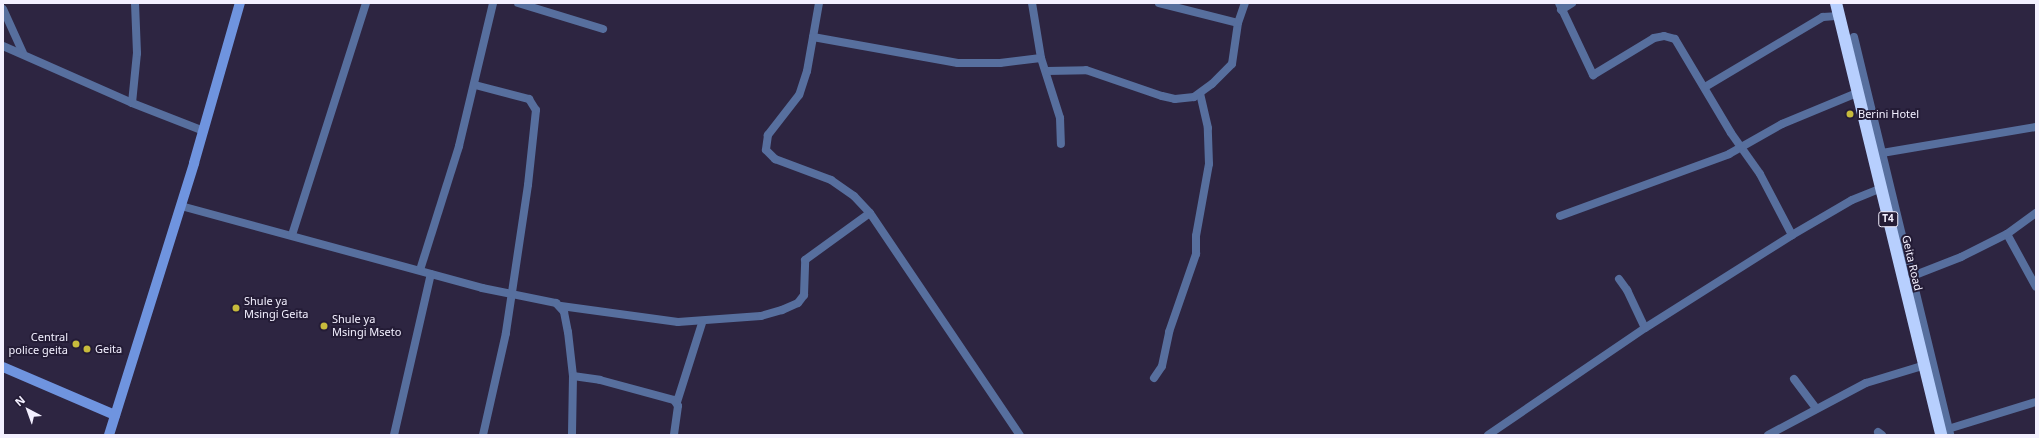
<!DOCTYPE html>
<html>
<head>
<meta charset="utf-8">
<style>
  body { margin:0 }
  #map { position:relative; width:2039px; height:438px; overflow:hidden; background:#2d2541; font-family:"Noto Sans",sans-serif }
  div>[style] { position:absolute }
  .street>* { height:8px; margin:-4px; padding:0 4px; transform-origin:4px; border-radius:4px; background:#576f9e }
  .secondary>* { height:10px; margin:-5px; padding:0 5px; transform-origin:5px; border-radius:5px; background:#6f94df }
  .highway>* { height:12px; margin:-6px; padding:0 6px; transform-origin:6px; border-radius:6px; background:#b7cffe }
  .dots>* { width:11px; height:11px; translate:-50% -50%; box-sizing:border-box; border:2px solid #241c36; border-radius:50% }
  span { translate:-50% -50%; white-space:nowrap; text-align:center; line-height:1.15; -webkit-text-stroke:4px #241c36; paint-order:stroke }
  .shield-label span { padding:1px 3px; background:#241c36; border:1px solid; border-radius:3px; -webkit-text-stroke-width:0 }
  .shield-label { font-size:10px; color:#f3f0ff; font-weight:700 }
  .poi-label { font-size:11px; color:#f3f0ff }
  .left { translate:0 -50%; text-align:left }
  .right { translate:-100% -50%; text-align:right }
  .street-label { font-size:11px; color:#f3f0ff }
  .frame { position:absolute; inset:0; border:4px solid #f3f0ff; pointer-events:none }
  .north { position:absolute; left:8px; top:390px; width:40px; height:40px; -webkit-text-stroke:3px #241c36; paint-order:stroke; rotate:319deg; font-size:11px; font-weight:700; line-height:16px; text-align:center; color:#f3f0ff }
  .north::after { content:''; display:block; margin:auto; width:14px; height:18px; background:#f3f0ff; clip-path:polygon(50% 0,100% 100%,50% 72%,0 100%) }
</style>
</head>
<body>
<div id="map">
  <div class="street">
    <i style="left:518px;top:3px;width:89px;rotate:17deg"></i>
    <i style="left:819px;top:3px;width:69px;rotate:100deg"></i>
    <i style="left:807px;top:71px;width:25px;rotate:108deg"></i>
    <i style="left:799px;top:95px;width:51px;rotate:127.8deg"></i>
    <i style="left:768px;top:135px;width:15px;rotate:98deg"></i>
    <i style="left:766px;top:150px;width:13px;rotate:45deg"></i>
    <i style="left:775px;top:159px;width:60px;rotate:20.6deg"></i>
    <i style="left:831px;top:180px;width:28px;rotate:35deg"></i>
    <i style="left:854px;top:196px;width:23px;rotate:47deg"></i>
    <i style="left:870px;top:213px;width:268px;rotate:56deg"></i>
    <i style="left:1032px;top:3px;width:56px;rotate:80.7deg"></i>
    <i style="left:1041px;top:58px;width:63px;rotate:72.4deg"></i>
    <i style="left:1060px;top:118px;width:26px;rotate:88deg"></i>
    <i style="left:1159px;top:3px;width:81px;rotate:14.2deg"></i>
    <i style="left:1559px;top:3px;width:80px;rotate:64.7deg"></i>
    <i style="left:1593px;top:75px;width:71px;rotate:-31.2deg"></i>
    <i style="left:1654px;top:38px;width:10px;rotate:-11deg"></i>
    <i style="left:1664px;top:36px;width:11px;rotate:15deg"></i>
    <i style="left:1675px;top:39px;width:109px;rotate:59.2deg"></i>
    <i style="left:1731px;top:133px;width:50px;rotate:54.7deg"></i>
    <i style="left:1760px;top:174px;width:69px;rotate:62.3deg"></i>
    <i style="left:3px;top:9px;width:48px;rotate:65.6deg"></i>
    <i style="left:1561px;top:10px;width:13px;rotate:-32deg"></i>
    <i style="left:813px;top:37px;width:147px;rotate:10.2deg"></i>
    <i style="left:958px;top:63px;width:42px"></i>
    <i style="left:1000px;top:63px;width:41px;rotate:-7deg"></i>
    <i style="left:1854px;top:37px;width:409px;rotate:76.4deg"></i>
    <i style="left:3px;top:46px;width:141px;rotate:23.8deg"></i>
    <i style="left:132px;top:103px;width:77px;rotate:21.3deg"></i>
    <i style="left:1047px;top:71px;width:39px;rotate:-1deg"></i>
    <i style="left:1086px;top:70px;width:80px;rotate:18.9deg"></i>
    <i style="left:1162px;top:96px;width:13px;rotate:13deg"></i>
    <i style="left:1175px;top:99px;width:19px;rotate:-6deg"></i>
    <i style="left:1194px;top:97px;width:22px;rotate:-36deg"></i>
    <i style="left:1212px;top:84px;width:28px;rotate:-45deg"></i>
    <i style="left:1232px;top:64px;width:41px;rotate:-81.7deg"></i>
    <i style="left:1238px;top:23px;width:21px;rotate:-71deg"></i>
    <i style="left:475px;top:85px;width:56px;rotate:14.5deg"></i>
    <i style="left:529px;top:99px;width:13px;rotate:58deg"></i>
    <i style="left:536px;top:110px;width:75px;rotate:96.1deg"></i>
    <i style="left:528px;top:185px;width:150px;rotate:98.5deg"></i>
    <i style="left:506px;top:333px;width:105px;rotate:102.7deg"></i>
    <i style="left:1705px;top:87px;width:137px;rotate:-30.7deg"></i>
    <i style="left:1823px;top:17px;width:16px;rotate:-4deg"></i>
    <i style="left:132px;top:103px;width:50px;rotate:-84.3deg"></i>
    <i style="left:137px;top:53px;width:50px;rotate:-92.3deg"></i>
    <i style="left:1882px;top:153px;width:156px;rotate:-9.6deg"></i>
    <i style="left:181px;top:206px;width:312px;rotate:15.2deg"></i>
    <i style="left:482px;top:288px;width:76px;rotate:11.5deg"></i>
    <i style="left:556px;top:303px;width:12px;rotate:48deg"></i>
    <i style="left:564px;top:312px;width:20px;rotate:79deg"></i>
    <i style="left:568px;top:332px;width:44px;rotate:83.5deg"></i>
    <i style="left:573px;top:376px;width:59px;rotate:91deg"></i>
    <i style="left:1560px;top:216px;width:180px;rotate:-20.1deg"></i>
    <i style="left:1729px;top:154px;width:61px;rotate:-29.5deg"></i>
    <i style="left:1782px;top:124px;width:81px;rotate:-22.5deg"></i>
    <i style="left:2007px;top:234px;width:60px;rotate:61.3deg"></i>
    <i style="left:292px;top:235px;width:244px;rotate:-72.3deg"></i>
    <i style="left:420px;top:270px;width:130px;rotate:-72.5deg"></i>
    <i style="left:459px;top:146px;width:147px;rotate:-76.6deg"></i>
    <i style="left:1910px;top:277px;width:55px;rotate:-21.4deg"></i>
    <i style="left:1961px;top:257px;width:51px;rotate:-26.6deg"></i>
    <i style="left:2007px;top:234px;width:36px;rotate:-36deg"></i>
    <i style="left:1619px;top:279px;width:14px;rotate:54deg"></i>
    <i style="left:1627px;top:290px;width:42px;rotate:64.7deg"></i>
    <i style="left:561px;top:306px;width:118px;rotate:7.8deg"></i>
    <i style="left:678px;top:322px;width:83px;rotate:-4.1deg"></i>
    <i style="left:761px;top:316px;width:22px;rotate:-16deg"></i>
    <i style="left:782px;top:310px;width:17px;rotate:-24deg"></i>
    <i style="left:798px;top:303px;width:10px;rotate:-53deg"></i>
    <i style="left:804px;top:295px;width:35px;rotate:-88deg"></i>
    <i style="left:805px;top:260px;width:80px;rotate:-35.9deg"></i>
    <i style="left:573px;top:376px;width:27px;rotate:8deg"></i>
    <i style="left:600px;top:380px;width:77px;rotate:15.1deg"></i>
    <i style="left:674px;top:400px;width:7px;rotate:56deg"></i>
    <i style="left:678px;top:406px;width:29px;rotate:98deg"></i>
    <i style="left:1154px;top:378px;width:14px;rotate:-56deg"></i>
    <i style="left:1162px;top:366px;width:35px;rotate:-78deg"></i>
    <i style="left:1169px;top:332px;width:83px;rotate:-70.9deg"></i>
    <i style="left:1196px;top:254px;width:18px;rotate:-90deg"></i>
    <i style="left:1196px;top:236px;width:73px;rotate:-79.8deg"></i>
    <i style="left:1209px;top:164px;width:36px;rotate:-92deg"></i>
    <i style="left:1208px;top:128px;width:35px;rotate:-103deg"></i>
    <i style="left:1794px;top:379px;width:36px;rotate:53deg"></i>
    <i style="left:677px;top:402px;width:83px;rotate:-72.4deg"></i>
    <i style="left:1948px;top:429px;width:92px;rotate:-17.1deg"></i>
    <i style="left:1878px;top:432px;width:5px;rotate:37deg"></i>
    <i style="left:394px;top:435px;width:165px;rotate:-77.1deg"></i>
    <i style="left:1488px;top:435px;width:190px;rotate:-34.3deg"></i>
    <i style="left:1645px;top:328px;width:174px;rotate:-32.3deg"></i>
    <i style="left:1792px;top:235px;width:69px;rotate:-30.3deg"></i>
    <i style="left:1852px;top:200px;width:31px;rotate:-22deg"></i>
    <i style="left:1768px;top:435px;width:111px;rotate:-28deg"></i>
    <i style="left:1866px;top:383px;width:59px;rotate:-16.9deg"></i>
  </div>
  <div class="secondary">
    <i style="left:3px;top:367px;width:122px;rotate:23.2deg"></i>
    <i style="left:109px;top:435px;width:285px;rotate:-72.6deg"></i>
    <i style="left:194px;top:163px;width:166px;rotate:-74deg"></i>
  </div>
  <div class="highway">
    <i style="left:1836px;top:3px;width:445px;rotate:76.3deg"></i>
  </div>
  <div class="dots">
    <i style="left:1850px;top:114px;background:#c7bb3c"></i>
    <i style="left:236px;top:308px;background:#c7bb3c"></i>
    <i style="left:324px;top:326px;background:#c7bb3c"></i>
    <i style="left:76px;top:344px;background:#c7bb3c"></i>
    <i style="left:87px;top:349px;background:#c7bb3c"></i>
  </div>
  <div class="shield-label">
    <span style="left:1888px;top:219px">T4</span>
  </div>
  <div class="poi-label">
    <span class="left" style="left:1858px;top:114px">Berini Hotel</span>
    <span class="left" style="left:244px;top:308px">Shule ya<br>Msingi Geita</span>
    <span class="left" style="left:332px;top:326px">Shule ya<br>Msingi Mseto</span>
    <span class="right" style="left:68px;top:344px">Central<br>police geita</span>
    <span class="left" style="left:95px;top:349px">Geita</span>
  </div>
  <div class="street-label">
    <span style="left:1912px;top:263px;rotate:77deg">Geita Road</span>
  </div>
  <div class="frame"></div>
  <div class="north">N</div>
</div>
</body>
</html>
